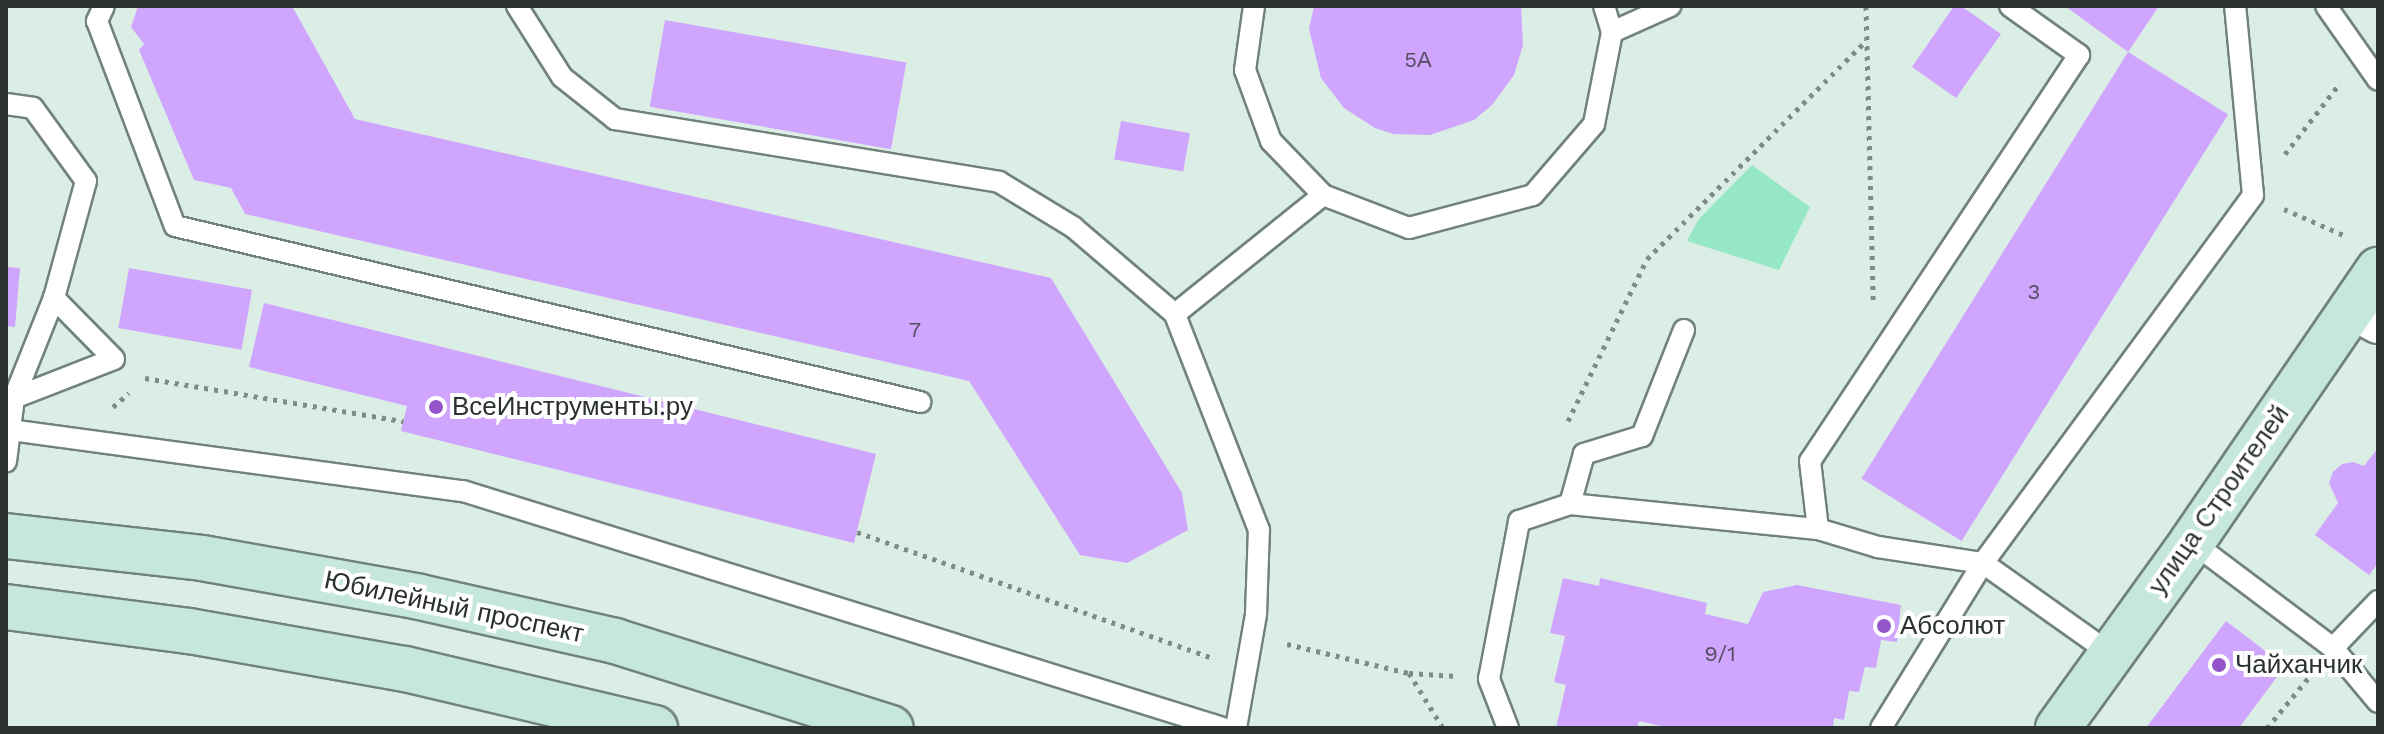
<!DOCTYPE html>
<html>
<head>
<meta charset="utf-8">
<style>
  body { margin:0 }
  #map { position:relative; width:2384px; height:734px; overflow:hidden; background:#dbeee6; font-family:"Work Sans",sans-serif }
  div>[style] { position:absolute }
  .green>* { inset:0; background:#96e7c7 }
  .building>* { inset:0; background:#d0a5fe; transform-origin:0 0 }
  .path>* { height:5px; margin-top:-2.5px; transform-origin:0; background:repeating-linear-gradient(90deg,#7f8b86 0 4px,transparent 0 10px) }
  .roads { filter:drop-shadow(2px 0 #71827b) drop-shadow(-2px 0 #71827b) drop-shadow(0 2px #71827b) drop-shadow(0 -2px #71827b) }
  .lane>* { height:20px; margin:-10px; padding:0 10px; transform-origin:10px; border-radius:10px; background:#fff }
  .street>* { height:40px; margin:-20px; padding:0 20px; transform-origin:20px; border-radius:20px; background:#fff }
  .secondary>* { height:44px; margin:-22px; padding:0 22px; transform-origin:22px; border-radius:22px; background:#c6e7dc }
  .dots>* { width:22px; height:22px; translate:-50% -50%; box-sizing:border-box; border:4px solid #fff; border-radius:50% }
  span { translate:-50% -50%; white-space:nowrap; text-align:center; line-height:1.15; -webkit-text-stroke:8px #fff; paint-order:stroke }
  .number-label { font-size:22px; color:#544e62 }
  .number-label span { -webkit-text-stroke-width:0 }
  .poi-label { font-size:26px; color:#2a312e }
  .left { translate:0 -50%; text-align:left }
  .street-label { font-size:26px; color:#2a312e }
  .frame { position:absolute; inset:0; border:8px solid #2a312e; pointer-events:none }
</style>
</head>
<body>
<div id="map">
  <div class="green">
    <i style="clip-path:polygon(1752px 165px,1810px 207px,1779px 270px,1687px 241px,1698px 220px)"></i>
  </div>
  <div class="building">
    <i style="clip-path:polygon(138px 6px,292px 6px,355px 119px,1051px 278px,1182px 493px,1188px 530px,1127px 563px,1080px 555px,969px 381px,245px 214px,231px 188px,194px 180px,139px 50px,144px 44px,131px 27px)"></i>
    <i style="clip-path:polygon(1314px 6px,1521px 6px,1523px 45px,1514px 75px,1492px 105px,1474px 120px,1430px 135px,1393px 134px,1375px 128px,1344px 108px,1321px 78px,1309px 29px)"></i>
    <i style="clip-path:polygon(1954px 6px,1961px 6px,2001px 34px,1956px 98px,1912px 67px)"></i>
    <i style="clip-path:polygon(2065px 6px,2159px 6px,2128px 52px)"></i>
    <i style="left:665px;top:20px;width:245px;height:88px;rotate:10deg"></i>
    <i style="left:2128px;top:52px;width:118px;height:503px;rotate:32deg"></i>
    <i style="left:1121px;top:121px;width:70px;height:39px;rotate:10deg"></i>
    <i style="clip-path:polygon(6px 267px,20px 268px,15px 327px,6px 326px)"></i>
    <i style="left:129px;top:268px;width:125px;height:61px;rotate:10deg"></i>
    <i style="clip-path:polygon(264px 303px,876px 454px,854px 543px,401px 431px,407px 406px,249px 367px)"></i>
    <i style="clip-path:polygon(2378px 448px,2378px 563px,2369px 575px,2315px 535px,2338px 503px,2329px 483px,2333px 472px,2342px 464px,2353px 462px,2364px 466px)"></i>
    <i style="clip-path:polygon(1563px 578px,1599px 586px,1600px 578px,1707px 603px,1705px 614px,1748px 624px,1763px 592px,1797px 585px,1901px 605px,1897px 642px,1881px 640px,1876px 668px,1865px 667px,1859px 692px,1849px 691px,1844px 720px,1834px 718px,1833px 728px,1669px 728px,1639px 721px,1637px 728px,1556px 728px,1566px 685px,1554px 682px,1565px 636px,1550px 633px)"></i>
    <i style="clip-path:polygon(2226px 621px,2285px 666px,2239px 728px,2146px 728px)"></i>
  </div>
  <div class="path">
    <i style="left:1866px;top:6px;width:295px;rotate:88.6deg"></i>
    <i style="left:2285px;top:154px;width:90px;rotate:-52.2deg"></i>
    <i style="left:2284px;top:209px;width:70px;rotate:23.6deg"></i>
    <i style="left:145px;top:378px;width:262px;rotate:9.5deg"></i>
    <i style="left:113px;top:407px;width:21px;rotate:-41deg"></i>
    <i style="left:1568px;top:421px;width:180px;rotate:-64deg"></i>
    <i style="left:1647px;top:259px;width:310px;rotate:-44.9deg"></i>
    <i style="left:857px;top:532px;width:380px;rotate:19.5deg"></i>
    <i style="left:1287px;top:644px;width:125px;rotate:13.4deg"></i>
    <i style="left:1409px;top:673px;width:65px;rotate:58.3deg"></i>
    <i style="left:1409px;top:673px;width:47px;rotate:3.7deg"></i>
    <i style="left:2267px;top:728px;width:67px;rotate:-50.4deg"></i>
  </div>
  <div class="roads">
    <div class="lane">
      <i style="left:104px;top:6px;width:17px;rotate:115deg"></i>
      <i style="left:97px;top:21px;width:219px;rotate:69.2deg"></i>
      <i style="left:175px;top:226px;width:766px;rotate:13.29deg"></i>
      <i style="left:517px;top:6px;width:84px;rotate:57.6deg"></i>
      <i style="left:562px;top:77px;width:68px;rotate:38.4deg"></i>
      <i style="left:615px;top:119px;width:389px;rotate:9.3deg"></i>
      <i style="left:999px;top:182px;width:87px;rotate:31.3deg"></i>
      <i style="left:1073px;top:227px;width:134px;rotate:40.5deg"></i>
      <i style="left:1254px;top:6px;width:65px;rotate:98deg"></i>
      <i style="left:1245px;top:70px;width:76px;rotate:69.9deg"></i>
      <i style="left:1271px;top:141px;width:75px;rotate:46.1deg"></i>
      <i style="left:1604px;top:6px;width:27px;rotate:73deg"></i>
      <i style="left:2010px;top:6px;width:85px;rotate:35.4deg"></i>
      <i style="left:2079px;top:55px;width:487px;rotate:123.5deg"></i>
      <i style="left:1810px;top:461px;width:68px;rotate:83.3deg"></i>
      <i style="left:1818px;top:529px;width:63px;rotate:16.7deg"></i>
      <i style="left:1878px;top:547px;width:106px;rotate:8.7deg"></i>
      <i style="left:1983px;top:563px;width:157px;rotate:35.4deg"></i>
      <i style="left:2326px;top:6px;width:90px;rotate:54.9deg"></i>
      <i style="left:6px;top:104px;width:27px;rotate:8deg"></i>
      <i style="left:33px;top:108px;width:90px;rotate:54deg"></i>
      <i style="left:86px;top:181px;width:121px;rotate:105.3deg"></i>
      <i style="left:1684px;top:330px;width:114px;rotate:111.6deg"></i>
      <i style="left:1642px;top:436px;width:61px;rotate:162.8deg"></i>
      <i style="left:1584px;top:454px;width:52px;rotate:105.6deg"></i>
      <i style="left:1570px;top:504px;width:249px;rotate:5.8deg"></i>
      <i style="left:6px;top:398px;width:8px"></i>
      <i style="left:14px;top:398px;width:107px;rotate:-21.3deg"></i>
      <i style="left:114px;top:359px;width:86px;rotate:-134.5deg"></i>
      <i style="left:54px;top:298px;width:108px;rotate:111.8deg"></i>
      <i style="left:14px;top:398px;width:64px;rotate:97.2deg"></i>
      <i style="left:10px;top:430px;width:457px;rotate:7.7deg"></i>
      <i style="left:463px;top:491px;width:796px;rotate:17.32deg"></i>
      <i style="left:2192px;top:542px;width:176px;rotate:36.9deg"></i>
      <i style="left:2333px;top:648px;width:70px;rotate:50.2deg"></i>
      <i style="left:2333px;top:648px;width:65px;rotate:-46.2deg"></i>
      <i style="left:1236px;top:728px;width:116px;rotate:-80deg"></i>
      <i style="left:1256px;top:614px;width:84px;rotate:-88deg"></i>
      <i style="left:1259px;top:530px;width:232px;rotate:-111.3deg"></i>
      <i style="left:1175px;top:314px;width:190px;rotate:-38.8deg"></i>
      <i style="left:1323px;top:195px;width:92px;rotate:21deg"></i>
      <i style="left:1409px;top:228px;width:128px;rotate:-14.9deg"></i>
      <i style="left:1533px;top:195px;width:94px;rotate:-49.3deg"></i>
      <i style="left:1594px;top:124px;width:94px;rotate:-78.9deg"></i>
      <i style="left:1612px;top:32px;width:64px;rotate:-24.1deg"></i>
      <i style="left:1508px;top:728px;width:53px;rotate:-111.2deg"></i>
      <i style="left:1489px;top:679px;width:161px;rotate:-79.2deg"></i>
      <i style="left:1519px;top:521px;width:54px;rotate:-18.4deg"></i>
      <i style="left:1881px;top:728px;width:194px;rotate:-58.3deg"></i>
      <i style="left:1983px;top:563px;width:456px;rotate:-53.7deg"></i>
      <i style="left:2253px;top:195px;width:190px;rotate:-95.4deg"></i>
    </div>
    <div class="street">
      <i style="left:2350px;top:308px;width:32px;rotate:28deg"></i>
    </div>
    <div class="secondary">
      <i style="left:6px;top:536px;width:197px;rotate:6.4deg"></i>
      <i style="left:202px;top:558px;width:221px;rotate:10.1deg"></i>
      <i style="left:420px;top:597px;width:200px;rotate:12.7deg"></i>
      <i style="left:615px;top:641px;width:289px;rotate:17.5deg"></i>
      <i style="left:6px;top:607px;width:185px;rotate:7.5deg"></i>
      <i style="left:189px;top:631px;width:219px;rotate:10deg"></i>
      <i style="left:405px;top:669px;width:257px;rotate:13.3deg"></i>
      <i style="left:2058px;top:728px;width:229px;rotate:-54.2deg"></i>
      <i style="left:2192px;top:542px;width:330px;rotate:-55.6deg"></i>
    </div>
  </div>
  <div class="dots">
    <i style="left:436px;top:407px;background:#9455cb"></i>
    <i style="left:1884px;top:626px;background:#9455cb"></i>
    <i style="left:2219px;top:665px;background:#9455cb"></i>
  </div>
  <div class="number-label">
    <span style="left:1418px;top:60px">5А</span>
    <span style="left:2034px;top:292px">3</span>
    <span style="left:915px;top:330px">7</span>
    <span style="left:1720px;top:654px">9/1</span>
  </div>
  <div class="poi-label">
    <span class="left" style="left:452px;top:407px">ВсеИнструменты.ру</span>
    <span class="left" style="left:1900px;top:626px">Абсолют</span>
    <span class="left" style="left:2235px;top:665px">Чайханчик</span>
  </div>
  <div class="street-label">
    <span style="left:2219px;top:500px;rotate:-55deg">улица Строителей</span>
    <span style="left:454px;top:607px;rotate:12deg">Юбилейный проспект</span>
  </div>
  <div class="frame"></div>
</div>
</body>
</html>
